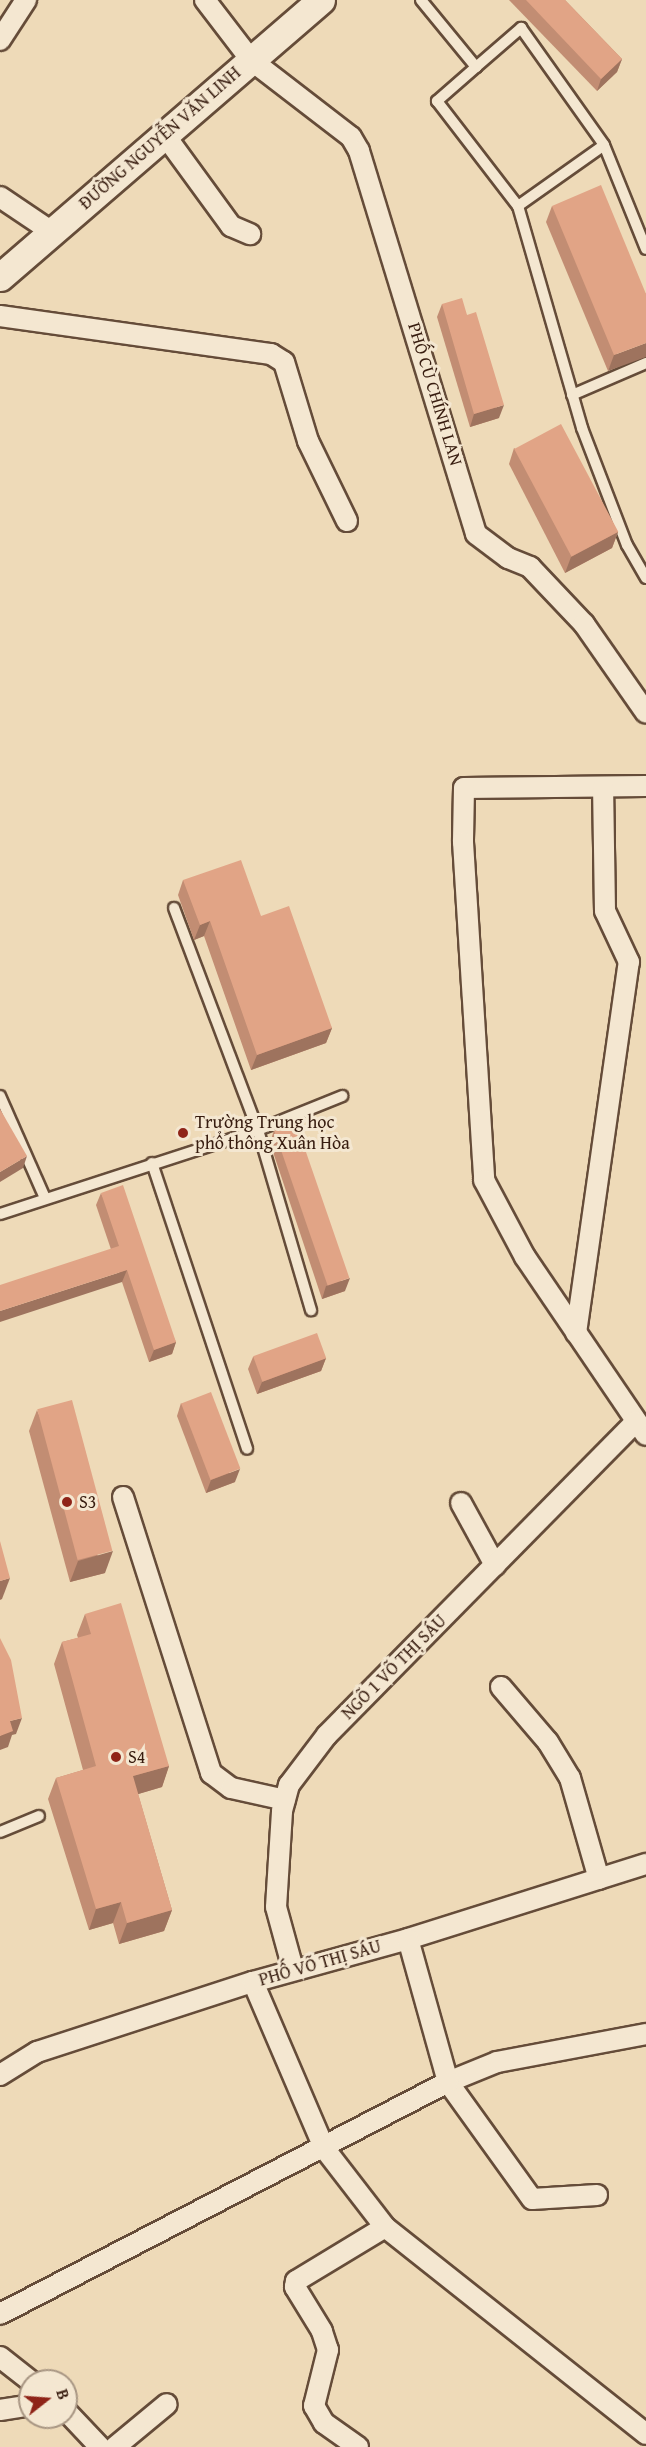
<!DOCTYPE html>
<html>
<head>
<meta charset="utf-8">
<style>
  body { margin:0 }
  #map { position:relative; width:646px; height:2447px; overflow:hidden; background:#eedab8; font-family:"Gentium Book Plus",serif }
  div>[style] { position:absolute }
  .roads { filter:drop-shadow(2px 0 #654c39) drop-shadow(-2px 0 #654c39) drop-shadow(0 2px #654c39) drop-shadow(0 -2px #654c39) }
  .lane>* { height:10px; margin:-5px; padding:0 5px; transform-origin:5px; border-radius:5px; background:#f4e7d1 }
  .street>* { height:20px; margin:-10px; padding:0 10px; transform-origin:10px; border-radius:10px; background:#f4e7d1 }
  .secondary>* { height:27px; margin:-13.5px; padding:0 13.5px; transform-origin:13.5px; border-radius:13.5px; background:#f4e7d1 }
  .wall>* { inset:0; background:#c28d73 }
  .shaded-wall>* { inset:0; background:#9e735e }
  .building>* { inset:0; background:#e1a486; transform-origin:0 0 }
  .dots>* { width:16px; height:16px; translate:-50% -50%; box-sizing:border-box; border:3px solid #f4e7d1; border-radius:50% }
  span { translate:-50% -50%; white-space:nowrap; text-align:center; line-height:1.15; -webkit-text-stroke:6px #f4e7d1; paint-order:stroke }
  .street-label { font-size:18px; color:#371c0f }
  .poi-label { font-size:18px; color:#371c0f }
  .left { translate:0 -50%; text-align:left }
  .north { position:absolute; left:18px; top:2369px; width:60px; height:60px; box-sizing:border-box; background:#f4e7d1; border:2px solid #a89683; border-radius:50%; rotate:73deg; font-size:16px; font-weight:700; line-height:24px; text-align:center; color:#371c0f }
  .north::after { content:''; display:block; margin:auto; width:21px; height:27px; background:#8f2418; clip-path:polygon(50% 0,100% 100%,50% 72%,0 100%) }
</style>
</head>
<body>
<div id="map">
  <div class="roads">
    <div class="lane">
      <i style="left:421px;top:0;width:87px;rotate:50.6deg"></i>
      <i style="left:476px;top:67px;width:52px;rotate:138.9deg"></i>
      <i style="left:437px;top:101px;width:133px;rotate:52.4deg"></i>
      <i style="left:518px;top:206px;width:231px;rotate:73.9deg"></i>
      <i style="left:582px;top:428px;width:125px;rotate:69deg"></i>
      <i style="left:627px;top:545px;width:38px;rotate:60deg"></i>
      <i style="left:476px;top:67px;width:60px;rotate:-40.9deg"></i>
      <i style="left:521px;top:28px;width:143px;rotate:54.6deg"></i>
      <i style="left:604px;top:145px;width:112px;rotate:68deg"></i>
      <i style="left:518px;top:206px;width:105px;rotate:-35.3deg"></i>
      <i style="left:572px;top:395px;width:81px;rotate:-23.4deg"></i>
      <i style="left:174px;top:908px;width:237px;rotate:69.3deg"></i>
      <i style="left:258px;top:1130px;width:188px;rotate:73.6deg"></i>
      <i style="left:0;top:1096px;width:111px;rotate:66.2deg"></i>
      <i style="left:152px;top:1163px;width:301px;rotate:71.6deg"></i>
      <i style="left:0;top:1214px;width:271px;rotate:-18deg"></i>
      <i style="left:258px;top:1130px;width:91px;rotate:-22deg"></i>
      <i style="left:0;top:1832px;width:42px;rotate:-22.3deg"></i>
    </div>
    <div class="street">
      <i style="left:205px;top:0;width:76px;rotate:52.5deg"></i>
      <i style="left:251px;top:60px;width:126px;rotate:37.6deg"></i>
      <i style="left:351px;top:137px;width:16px;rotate:60deg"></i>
      <i style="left:359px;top:151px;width:400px;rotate:73deg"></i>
      <i style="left:476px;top:534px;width:40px;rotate:37deg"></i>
      <i style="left:508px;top:558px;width:24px;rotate:22deg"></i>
      <i style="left:530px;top:567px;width:79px;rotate:46.5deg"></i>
      <i style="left:584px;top:624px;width:108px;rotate:55.1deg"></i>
      <i style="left:0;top:40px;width:48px;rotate:-57deg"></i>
      <i style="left:164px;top:134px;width:114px;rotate:53.9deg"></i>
      <i style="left:231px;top:226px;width:21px;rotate:23deg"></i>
      <i style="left:0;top:197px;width:63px;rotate:33.9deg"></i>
      <i style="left:0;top:316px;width:274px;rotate:8deg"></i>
      <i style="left:271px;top:354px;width:15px;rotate:32deg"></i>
      <i style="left:284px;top:362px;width:83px;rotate:73.1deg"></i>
      <i style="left:308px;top:441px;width:89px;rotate:64deg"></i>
      <i style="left:646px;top:786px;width:182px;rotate:179.4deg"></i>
      <i style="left:464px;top:788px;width:54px;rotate:91.1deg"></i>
      <i style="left:463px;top:842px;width:339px;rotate:86.4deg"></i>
      <i style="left:484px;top:1180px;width:87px;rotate:62deg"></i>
      <i style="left:525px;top:1257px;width:215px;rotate:55.8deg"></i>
      <i style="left:576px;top:1333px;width:375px;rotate:-81.9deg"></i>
      <i style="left:629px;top:962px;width:56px;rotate:-115.2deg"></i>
      <i style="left:605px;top:911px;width:123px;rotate:-90.9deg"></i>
      <i style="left:123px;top:1497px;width:290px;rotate:72.3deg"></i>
      <i style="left:211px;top:1773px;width:25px;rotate:37deg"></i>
      <i style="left:231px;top:1788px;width:55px;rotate:12.5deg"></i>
      <i style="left:461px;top:1503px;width:71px;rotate:61.3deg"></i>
      <i style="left:501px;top:1687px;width:72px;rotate:49.5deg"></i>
      <i style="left:548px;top:1742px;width:42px;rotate:58.6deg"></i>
      <i style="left:570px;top:1778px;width:105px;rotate:74deg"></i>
      <i style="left:293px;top:1969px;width:64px;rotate:-105.3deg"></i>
      <i style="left:276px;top:1907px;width:96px;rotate:-86.4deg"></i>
      <i style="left:282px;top:1811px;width:27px;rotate:-75deg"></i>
      <i style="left:289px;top:1785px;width:63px;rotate:-52.8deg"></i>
      <i style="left:327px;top:1735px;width:440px;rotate:-45.4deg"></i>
      <i style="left:253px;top:1982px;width:181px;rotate:66.8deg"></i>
      <i style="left:324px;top:2148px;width:100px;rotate:52.3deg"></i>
      <i style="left:385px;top:2227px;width:333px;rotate:38.4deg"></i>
      <i style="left:0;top:2075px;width:44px;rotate:-31.9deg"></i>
      <i style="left:37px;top:2052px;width:227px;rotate:-18deg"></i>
      <i style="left:253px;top:1982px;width:161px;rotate:-15.5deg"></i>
      <i style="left:408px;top:1939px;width:250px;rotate:-17.5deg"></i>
      <i style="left:597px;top:2195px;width:65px;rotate:176.5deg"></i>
      <i style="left:532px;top:2199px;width:144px;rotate:-125.7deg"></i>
      <i style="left:448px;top:2082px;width:53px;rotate:-22.2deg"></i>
      <i style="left:497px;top:2062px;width:152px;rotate:-10.6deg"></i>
      <i style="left:0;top:2314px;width:505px;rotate:-27.38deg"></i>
      <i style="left:448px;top:2082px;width:148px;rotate:-105.6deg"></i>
      <i style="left:0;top:2357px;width:39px;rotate:38deg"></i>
      <i style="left:0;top:2410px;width:30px;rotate:-9deg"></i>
      <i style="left:66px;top:2411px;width:50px;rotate:46.6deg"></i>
      <i style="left:115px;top:2447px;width:67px;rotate:-39.6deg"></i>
      <i style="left:358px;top:2447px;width:42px;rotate:-144.8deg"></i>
      <i style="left:324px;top:2423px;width:20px;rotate:-120deg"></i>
      <i style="left:314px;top:2406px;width:58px;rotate:-76deg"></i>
      <i style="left:328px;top:2350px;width:20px;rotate:-108deg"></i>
      <i style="left:322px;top:2331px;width:52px;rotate:-121.5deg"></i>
      <i style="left:295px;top:2287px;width:6px;rotate:-81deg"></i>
      <i style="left:296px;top:2281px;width:104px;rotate:-31.2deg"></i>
    </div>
    <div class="secondary">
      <i style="left:0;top:277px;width:424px;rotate:-40.8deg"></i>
    </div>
  </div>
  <div class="wall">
    <i style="clip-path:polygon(509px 0,565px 0,622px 59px,617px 72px,597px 91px)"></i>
    <i style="clip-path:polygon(552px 206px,646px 294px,608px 371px,546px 222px)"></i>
    <i style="clip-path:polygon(442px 304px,467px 315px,499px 418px,470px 427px,437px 317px)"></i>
    <i style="clip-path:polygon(514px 448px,618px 532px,612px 548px,565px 573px,509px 464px)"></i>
    <i style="clip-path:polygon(183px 880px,261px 916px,332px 1028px,326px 1043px,251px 1070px,204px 936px,194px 940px,178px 895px)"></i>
    <i style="clip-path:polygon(274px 1130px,345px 1291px,322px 1299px,270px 1143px)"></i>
    <i style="clip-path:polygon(101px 1193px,176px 1342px,172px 1354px,149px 1362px,96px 1205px)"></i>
    <i style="clip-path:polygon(253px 1357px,326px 1358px,321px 1371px,257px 1394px,248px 1369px)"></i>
    <i style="clip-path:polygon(181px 1403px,235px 1482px,206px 1493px,177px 1416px)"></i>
    <i style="clip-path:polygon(37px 1410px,105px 1573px,70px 1582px,29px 1431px)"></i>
    <i style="clip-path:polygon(85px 1614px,169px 1766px,162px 1787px,138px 1794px,172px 1910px,164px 1931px,119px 1944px,113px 1923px,89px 1930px,48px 1799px,56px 1778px,83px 1770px,54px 1664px,62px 1642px,78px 1638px,77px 1635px)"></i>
  </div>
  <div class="shaded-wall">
    <i style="clip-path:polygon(622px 59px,617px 72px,597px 91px,601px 79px)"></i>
    <i style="clip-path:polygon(646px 343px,646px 357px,608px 371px,614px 355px)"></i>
    <i style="clip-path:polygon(504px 405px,499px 418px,470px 427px,474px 414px)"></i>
    <i style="clip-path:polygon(618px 532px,612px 548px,565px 573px,571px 557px)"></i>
    <i style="clip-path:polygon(210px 921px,204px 936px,194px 940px,200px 925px)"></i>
    <i style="clip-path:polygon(332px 1028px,326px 1043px,251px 1070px,257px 1055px)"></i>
    <i style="clip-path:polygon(27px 1156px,23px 1168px,0 1182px,0 1172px)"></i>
    <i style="clip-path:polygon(127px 1270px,122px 1282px,0 1322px,0 1311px)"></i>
    <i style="clip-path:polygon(350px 1278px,345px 1291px,322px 1299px,326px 1286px)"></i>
    <i style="clip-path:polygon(176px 1342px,172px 1354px,149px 1362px,154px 1350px)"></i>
    <i style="clip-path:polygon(326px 1358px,321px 1371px,257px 1394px,262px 1382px)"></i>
    <i style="clip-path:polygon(240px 1469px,235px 1482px,206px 1493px,211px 1480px)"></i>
    <i style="clip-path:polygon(113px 1551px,105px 1573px,70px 1582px,78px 1561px)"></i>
    <i style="clip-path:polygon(10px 1578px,2px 1599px,0 1600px,0 1581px)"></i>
    <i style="clip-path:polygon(22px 1718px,16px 1734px,12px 1735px,8px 1747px,0 1750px,0 1736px,10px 1721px)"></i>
    <i style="clip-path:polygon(169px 1766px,162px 1787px,125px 1798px,133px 1776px)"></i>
    <i style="clip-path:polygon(121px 1902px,113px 1923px,89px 1930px,96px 1909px)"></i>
    <i style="clip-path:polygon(172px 1910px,164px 1931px,119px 1944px,127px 1923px)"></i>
  </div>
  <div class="building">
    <i style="clip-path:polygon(526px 0,565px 0,622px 59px,601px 79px)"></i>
    <i style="clip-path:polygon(601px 185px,646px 294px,646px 343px,614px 355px,552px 206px)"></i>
    <i style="clip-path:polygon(462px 298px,467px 315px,476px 312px,504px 405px,474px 414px,442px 304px)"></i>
    <i style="left:561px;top:424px;width:122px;height:53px;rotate:62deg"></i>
    <i style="clip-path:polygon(241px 860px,261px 916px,289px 906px,332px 1028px,257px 1055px,210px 921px,200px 925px,183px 880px)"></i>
    <i style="clip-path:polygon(0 1109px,27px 1156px,0 1172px)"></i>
    <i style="left:296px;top:1123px;width:164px;height:23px;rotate:71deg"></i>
    <i style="clip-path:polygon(123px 1185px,176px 1342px,154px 1350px,127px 1270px,0 1311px,0 1285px,119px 1246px,101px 1193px)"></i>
    <i style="left:317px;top:1333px;width:27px;height:68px;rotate:70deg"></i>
    <i style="left:211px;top:1392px;width:82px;height:32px;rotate:69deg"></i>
    <i style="left:72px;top:1400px;width:156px;height:36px;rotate:75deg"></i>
    <i style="clip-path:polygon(0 1541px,10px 1578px,0 1581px)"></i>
    <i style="clip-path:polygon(121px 1603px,169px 1766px,133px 1776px,172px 1910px,127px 1923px,121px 1902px,96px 1909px,56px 1778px,96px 1766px,62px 1642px,91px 1634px,85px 1614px)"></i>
    <i style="clip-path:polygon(0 1638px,11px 1660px,22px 1718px,10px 1721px,13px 1731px,0 1736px)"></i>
  </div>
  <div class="dots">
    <i style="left:183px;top:1133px;background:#8f2418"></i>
    <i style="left:67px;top:1502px;background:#8f2418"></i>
    <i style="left:116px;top:1757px;background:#8f2418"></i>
  </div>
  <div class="street-label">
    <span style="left:160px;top:138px;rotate:-41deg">ĐƯỜNG NGUYỄN VĂN LINH</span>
    <span style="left:435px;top:394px;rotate:73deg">PHỐ CÙ CHÍNH LAN</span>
    <span style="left:394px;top:1667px;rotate:-45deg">NGÕ 1 VÕ THỊ SÁU</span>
    <span style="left:320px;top:1963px;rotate:-16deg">PHỐ VÕ THỊ SÁU</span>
  </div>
  <div class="poi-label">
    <span class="left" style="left:195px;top:1133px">Trường Trung học<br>phổ thông Xuân Hòa</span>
    <span class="left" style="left:79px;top:1502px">S3</span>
    <span class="left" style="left:128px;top:1757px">S4</span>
  </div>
  <div class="north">B</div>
</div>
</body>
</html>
